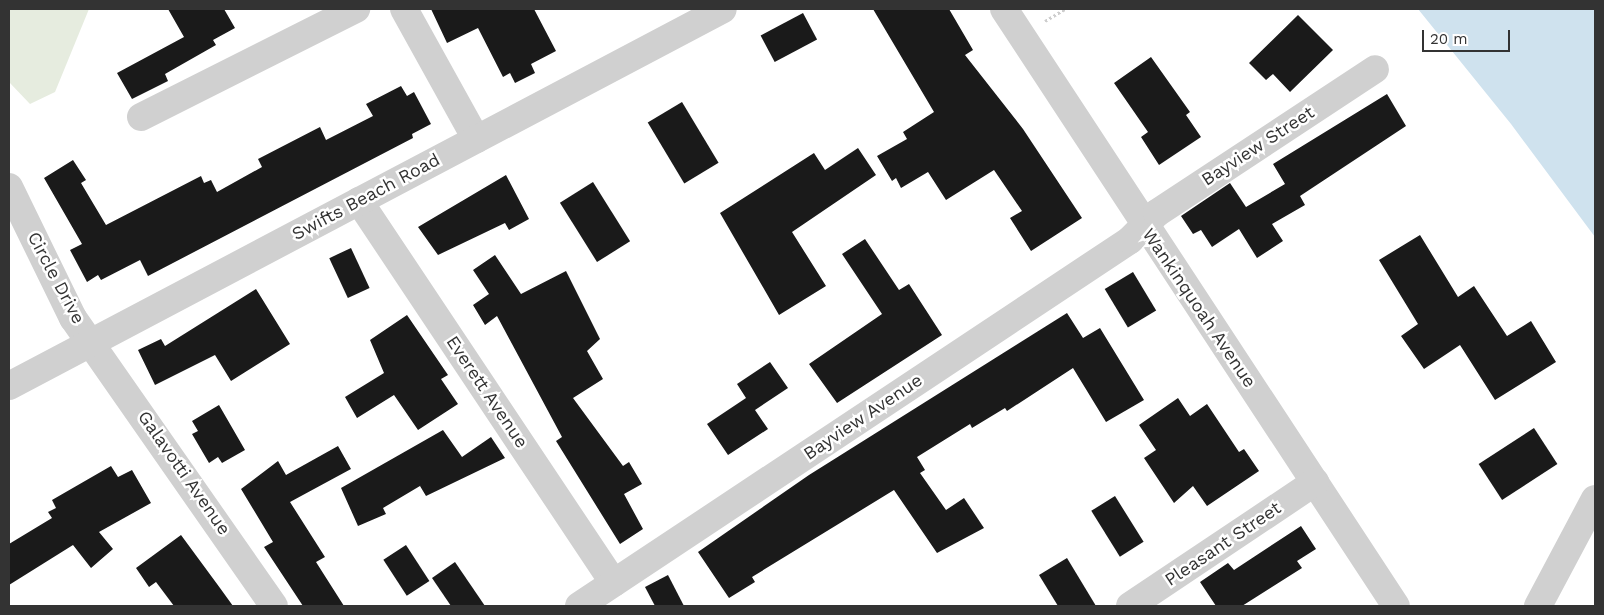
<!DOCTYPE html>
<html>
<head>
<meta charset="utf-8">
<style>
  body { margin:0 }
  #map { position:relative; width:1604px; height:615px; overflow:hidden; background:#fff; font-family:"Work Sans",sans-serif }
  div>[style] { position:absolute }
  .green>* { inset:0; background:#e6ecdf }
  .water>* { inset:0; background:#cfe2ee }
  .building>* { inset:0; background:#1a1a1a; transform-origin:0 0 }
  .path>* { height:3px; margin-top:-1.5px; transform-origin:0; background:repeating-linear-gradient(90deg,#cdcdcd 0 2.5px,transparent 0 5px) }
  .minor>* { height:28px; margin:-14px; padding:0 14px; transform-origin:14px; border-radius:14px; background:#d0d0d0 }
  span { translate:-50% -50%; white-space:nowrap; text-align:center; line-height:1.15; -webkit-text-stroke:5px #fff; paint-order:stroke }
  .street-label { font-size:18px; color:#333 }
  .frame { position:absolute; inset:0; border:10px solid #333; pointer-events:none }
  .scale { position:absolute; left:1422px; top:30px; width:88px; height:22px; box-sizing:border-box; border:2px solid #333; border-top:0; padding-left:6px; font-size:15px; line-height:18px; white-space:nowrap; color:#333; -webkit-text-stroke:4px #fff; paint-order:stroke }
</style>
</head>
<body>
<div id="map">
  <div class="green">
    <i style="clip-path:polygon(9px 9px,89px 9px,55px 92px,30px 104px,9px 82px)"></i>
  </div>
  <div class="water">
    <i style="clip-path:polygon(1418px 9px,1595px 9px,1595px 237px,1511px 124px)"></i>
  </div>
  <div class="building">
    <i style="clip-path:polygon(168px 9px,224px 9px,235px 28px,213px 40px,216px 45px,165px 74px,168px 81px,132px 99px,117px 73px,184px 37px)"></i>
    <i style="clip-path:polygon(431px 9px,534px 9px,556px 51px,531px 64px,535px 73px,515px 83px,510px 73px,503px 77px,478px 28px,447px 43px)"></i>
    <i style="clip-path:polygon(873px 9px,949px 9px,973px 50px,965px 55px,1023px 129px,1082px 218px,1031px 251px,1010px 218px,1022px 211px,994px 170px,946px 200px,928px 172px,901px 188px,896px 178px,892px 181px,877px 156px,907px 139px,903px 132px,934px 112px)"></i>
    <i style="left:803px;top:13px;width:30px;height:48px;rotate:62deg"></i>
    <i style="clip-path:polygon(1298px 15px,1333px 50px,1290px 92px,1273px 74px,1266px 80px,1249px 63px)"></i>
    <i style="clip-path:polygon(1151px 57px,1190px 112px,1186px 115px,1201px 137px,1159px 165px,1141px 137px,1148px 132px,1114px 83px)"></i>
    <i style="clip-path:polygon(401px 86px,407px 96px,414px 92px,431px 124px,412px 134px,413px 138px,148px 276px,140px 260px,101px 280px,98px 275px,87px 282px,70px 250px,82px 244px,44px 178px,73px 160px,86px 180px,81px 183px,106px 225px,201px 176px,204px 183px,211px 180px,217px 192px,262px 167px,258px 159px,320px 127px,326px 140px,373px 116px,366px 104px)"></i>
    <i style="clip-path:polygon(1387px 94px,1406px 126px,1300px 196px,1305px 205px,1272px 224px,1283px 241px,1257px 258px,1239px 229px,1212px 247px,1201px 230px,1193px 234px,1181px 216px,1230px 183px,1246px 207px,1285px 184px,1273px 164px)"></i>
    <i style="left:682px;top:102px;width:71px;height:40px;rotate:59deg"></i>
    <i style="clip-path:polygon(858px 148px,876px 175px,792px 232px,826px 286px,779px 315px,720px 213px,814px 153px,825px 170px)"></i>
    <i style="clip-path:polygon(506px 175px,529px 219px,509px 230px,505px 223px,438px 255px,418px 227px)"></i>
    <i style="left:593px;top:182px;width:70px;height:39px;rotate:58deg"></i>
    <i style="clip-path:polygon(1420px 235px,1458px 297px,1474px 286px,1507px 336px,1531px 321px,1556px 362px,1495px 400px,1460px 345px,1424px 369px,1401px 336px,1418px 324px,1379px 260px)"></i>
    <i style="clip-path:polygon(865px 239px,899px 290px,909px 284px,942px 335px,837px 403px,809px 364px,882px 314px,842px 254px)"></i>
    <i style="left:351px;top:248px;width:44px;height:24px;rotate:65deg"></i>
    <i style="clip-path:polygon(495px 255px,521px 294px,566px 271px,600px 339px,587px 351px,603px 379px,573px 398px,623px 466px,629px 462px,642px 484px,624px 494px,643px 529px,620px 544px,556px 441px,562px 437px,497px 316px,485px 325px,473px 305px,489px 294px,473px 270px)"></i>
    <i style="left:1133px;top:272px;width:45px;height:33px;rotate:59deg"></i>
    <i style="clip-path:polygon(256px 289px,290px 344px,231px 381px,215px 355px,155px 385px,138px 350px,161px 339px,165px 346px)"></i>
    <i style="clip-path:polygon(1067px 313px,1083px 338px,1100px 328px,1144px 400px,1106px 422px,1073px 368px,1007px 411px,1005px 408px,972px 428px,970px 424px,917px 457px,925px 470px,920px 473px,946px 510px,964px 498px,984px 528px,937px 553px,894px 490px,752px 577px,755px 582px,729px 598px,698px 552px,809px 475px)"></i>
    <i style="clip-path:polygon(407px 315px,448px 375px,441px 379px,458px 404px,418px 430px,394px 395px,357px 418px,345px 397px,384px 373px,370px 340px)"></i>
    <i style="clip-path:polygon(770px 362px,788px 388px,755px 410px,768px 429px,728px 455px,707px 424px,746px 398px,737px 384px)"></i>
    <i style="clip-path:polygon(1178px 398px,1190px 416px,1207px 404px,1239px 452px,1244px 449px,1259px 471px,1207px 506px,1193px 486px,1174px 503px,1144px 458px,1156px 450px,1139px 425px)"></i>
    <i style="clip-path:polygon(219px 405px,245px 450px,222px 463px,218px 457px,209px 463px,192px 434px,198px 431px,192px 421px)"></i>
    <i style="left:1534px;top:428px;width:43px;height:66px;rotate:57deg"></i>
    <i style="clip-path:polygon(443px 430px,462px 457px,491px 437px,505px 458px,426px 496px,420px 486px,425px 483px,383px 508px,386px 514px,358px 526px,341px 488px)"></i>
    <i style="clip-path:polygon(338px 446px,351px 469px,290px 502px,325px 557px,316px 562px,344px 606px,303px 606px,264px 547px,273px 542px,241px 489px,278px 461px,286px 475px)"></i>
    <i style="clip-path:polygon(111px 466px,118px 477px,132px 470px,151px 503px,99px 532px,113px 549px,91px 568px,73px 545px,9px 585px,9px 544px,52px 518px,48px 512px,56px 508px,52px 500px)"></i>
    <i style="left:1115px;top:496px;width:54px;height:28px;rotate:58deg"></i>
    <i style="clip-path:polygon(1301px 526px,1316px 549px,1297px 561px,1302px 568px,1242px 606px,1216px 606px,1200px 582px,1228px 563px,1234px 570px)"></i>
    <i style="clip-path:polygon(181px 535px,220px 588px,233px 606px,174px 606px,156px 582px,149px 587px,136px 568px)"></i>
    <i style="left:406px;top:545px;width:43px;height:27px;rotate:57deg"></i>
    <i style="clip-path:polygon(1067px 558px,1096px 606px,1058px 606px,1039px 575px)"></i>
    <i style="clip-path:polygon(455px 562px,485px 606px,451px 606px,432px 578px)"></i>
    <i style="clip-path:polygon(668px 575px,684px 606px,655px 606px,645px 587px)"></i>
  </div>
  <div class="path">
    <i style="left:1045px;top:21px;width:23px;rotate:-31deg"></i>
  </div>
  <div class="minor">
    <i style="left:404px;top:9px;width:149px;rotate:61deg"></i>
    <i style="left:1004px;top:9px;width:714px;rotate:56.71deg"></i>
    <i style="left:141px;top:117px;width:241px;rotate:-26.7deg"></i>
    <i style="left:9px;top:187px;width:146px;rotate:64deg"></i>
    <i style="left:73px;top:318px;width:351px;rotate:55.1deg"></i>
    <i style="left:359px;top:201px;width:459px;rotate:56.3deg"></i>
    <i style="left:9px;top:386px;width:807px;rotate:-27.83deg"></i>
    <i style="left:579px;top:606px;width:661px;rotate:-33.59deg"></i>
    <i style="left:1130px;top:240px;width:38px;rotate:-45deg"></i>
    <i style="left:1157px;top:213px;width:261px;rotate:-33.4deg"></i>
    <i style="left:1130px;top:606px;width:223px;rotate:-33.8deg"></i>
    <i style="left:1538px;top:606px;width:121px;rotate:-62deg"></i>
  </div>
  <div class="street-label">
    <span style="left:1258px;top:146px;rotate:-33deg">Bayview Street</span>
    <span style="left:366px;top:197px;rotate:-28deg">Swifts Beach Road</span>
    <span style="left:56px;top:278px;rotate:62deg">Circle Drive</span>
    <span style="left:1199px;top:308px;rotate:56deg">Wankinquoah Avenue</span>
    <span style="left:487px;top:392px;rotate:56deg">Everett Avenue</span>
    <span style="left:863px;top:417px;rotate:-34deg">Bayview Avenue</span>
    <span style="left:184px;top:473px;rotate:55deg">Galavotti Avenue</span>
    <span style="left:1223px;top:544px;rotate:-34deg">Pleasant Street</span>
  </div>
  <div class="frame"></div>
  <div class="scale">20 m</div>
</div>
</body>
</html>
